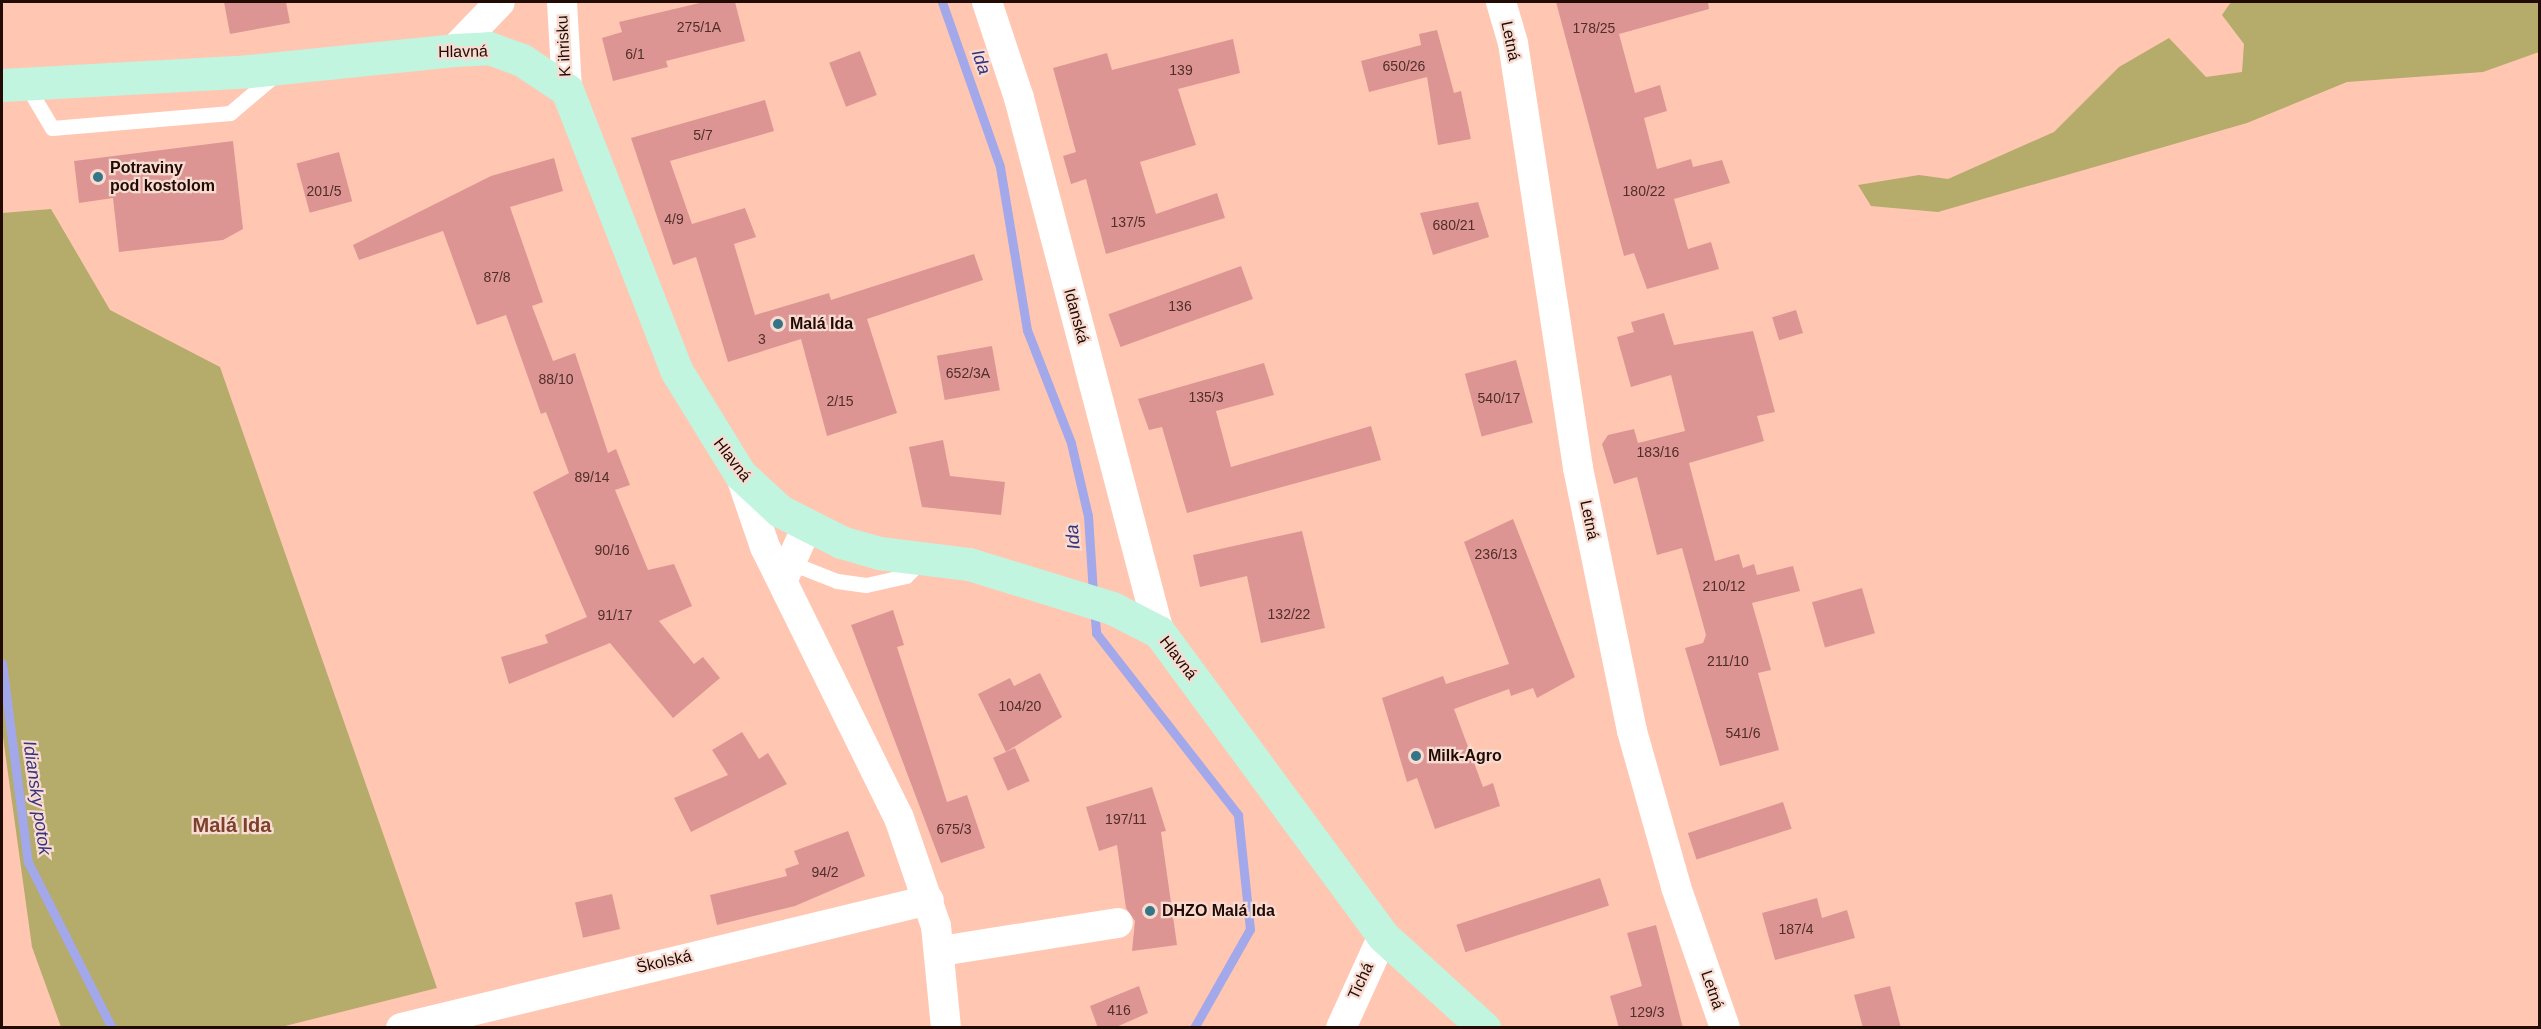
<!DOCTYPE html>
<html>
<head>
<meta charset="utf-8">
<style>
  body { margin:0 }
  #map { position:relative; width:2541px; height:1029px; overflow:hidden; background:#ffc6b2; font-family:Helvetica,sans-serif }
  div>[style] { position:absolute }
  .green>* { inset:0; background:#b5ab6b }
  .stream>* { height:9px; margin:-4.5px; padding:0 4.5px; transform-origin:4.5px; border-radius:4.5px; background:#a2a8e9 }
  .building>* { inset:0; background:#dd9594; transform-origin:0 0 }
  .lane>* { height:15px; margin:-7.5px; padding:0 7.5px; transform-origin:7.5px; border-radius:7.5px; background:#fff }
  .street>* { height:30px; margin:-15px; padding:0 15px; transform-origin:15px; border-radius:15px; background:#fff }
  .secondary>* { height:33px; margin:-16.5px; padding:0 16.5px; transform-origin:16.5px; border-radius:16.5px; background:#c1f5e0 }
  .dots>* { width:16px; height:16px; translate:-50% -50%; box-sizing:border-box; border:3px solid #f8dbd1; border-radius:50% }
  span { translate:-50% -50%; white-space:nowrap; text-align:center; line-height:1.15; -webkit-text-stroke:4.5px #f8dbd1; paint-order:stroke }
  .number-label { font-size:14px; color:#512e28 }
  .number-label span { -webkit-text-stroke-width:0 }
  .street-label { font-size:16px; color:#220b04 }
  .poi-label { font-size:16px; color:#220b04; font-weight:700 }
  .left { translate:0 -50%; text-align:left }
  .water-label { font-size:18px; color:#36347f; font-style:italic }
  .quarter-label { font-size:20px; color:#7c412c; font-weight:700 }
  .frame { position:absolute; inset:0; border:3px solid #220b04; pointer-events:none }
</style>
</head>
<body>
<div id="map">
  <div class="green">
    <i style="clip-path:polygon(2231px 2px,2539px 2px,2539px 52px,2483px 72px,2347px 82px,2247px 123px,1938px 212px,1871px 206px,1858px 185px,1919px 175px,1948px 179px,2054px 132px,2119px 67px,2169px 38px,2206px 77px,2242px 72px,2244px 44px,2222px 15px)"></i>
    <i style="clip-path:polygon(51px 209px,110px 310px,220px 367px,437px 988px,281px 1027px,61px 1027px,32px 947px,2px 730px,2px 213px)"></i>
  </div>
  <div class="stream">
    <i style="left:942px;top:2px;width:175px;rotate:70.6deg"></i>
    <i style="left:1000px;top:167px;width:165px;rotate:80.6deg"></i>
    <i style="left:1027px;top:330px;width:121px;rotate:68.7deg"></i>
    <i style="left:1071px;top:443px;width:75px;rotate:76.9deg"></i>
    <i style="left:1088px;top:516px;width:78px;rotate:86.3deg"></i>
    <i style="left:1094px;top:608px;width:25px;rotate:85deg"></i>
    <i style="left:1096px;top:633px;width:231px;rotate:52deg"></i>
    <i style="left:1238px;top:815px;width:115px;rotate:84deg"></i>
    <i style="left:1250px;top:929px;width:114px;rotate:119.5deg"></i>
    <i style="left:2px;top:663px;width:201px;rotate:82.6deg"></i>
    <i style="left:28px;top:862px;width:186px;rotate:63.2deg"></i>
  </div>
  <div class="building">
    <i style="clip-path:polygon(224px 2px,286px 2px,290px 23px,230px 34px)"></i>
    <i style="clip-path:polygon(704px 2px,735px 2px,745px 41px,666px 61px,668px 67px,613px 81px,602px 38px,622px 32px,619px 22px)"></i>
    <i style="clip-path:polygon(1556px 2px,1708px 2px,1709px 9px,1619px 34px,1635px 93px,1660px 85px,1667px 111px,1644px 118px,1657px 169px,1691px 159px,1693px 167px,1722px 160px,1730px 183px,1674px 199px,1688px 249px,1711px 242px,1719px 269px,1647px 289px,1634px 253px,1624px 256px)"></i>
    <i style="clip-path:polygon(1437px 30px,1454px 93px,1461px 91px,1471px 139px,1438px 145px,1427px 77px,1369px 92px,1361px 61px,1421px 45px,1419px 34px)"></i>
    <i style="clip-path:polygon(1233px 39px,1240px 73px,1178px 89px,1196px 145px,1140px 162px,1156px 214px,1217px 193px,1225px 218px,1106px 254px,1086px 179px,1071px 184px,1063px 156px,1076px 152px,1053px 68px,1107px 53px,1112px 70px)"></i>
    <i style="left:860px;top:51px;width:47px;height:33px;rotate:69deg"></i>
    <i style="clip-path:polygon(765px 100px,774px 131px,670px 161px,692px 224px,745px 208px,756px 237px,734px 244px,755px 315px,829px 293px,831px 300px,974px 254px,983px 280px,867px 319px,897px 413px,827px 436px,801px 339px,728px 362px,696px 257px,673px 265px,631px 138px)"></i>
    <i style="clip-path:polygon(233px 141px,243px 229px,223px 240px,119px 252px,113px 198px,79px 203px,74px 161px)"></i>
    <i style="left:339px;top:152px;width:51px;height:44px;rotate:75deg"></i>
    <i style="clip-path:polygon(554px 158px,563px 191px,510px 207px,543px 302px,532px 306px,553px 361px,575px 353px,608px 453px,616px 449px,630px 485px,615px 490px,648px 570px,674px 564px,692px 606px,659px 621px,694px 664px,703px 657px,720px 678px,673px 718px,610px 643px,509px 684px,501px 657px,548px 643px,545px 635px,587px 617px,533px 492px,569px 473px,546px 412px,541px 414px,506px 315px,477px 325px,443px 231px,359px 260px,353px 245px,491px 176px)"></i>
    <i style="clip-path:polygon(1478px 202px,1489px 237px,1433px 255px,1420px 213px)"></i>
    <i style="left:1241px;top:266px;width:35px;height:141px;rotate:70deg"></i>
    <i style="left:1796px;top:310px;width:24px;height:25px;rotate:73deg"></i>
    <i style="clip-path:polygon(1664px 313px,1674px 345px,1753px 331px,1775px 412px,1757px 416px,1764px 441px,1689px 463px,1715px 561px,1739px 554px,1743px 568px,1754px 564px,1757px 575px,1793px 566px,1800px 591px,1752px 603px,1771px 670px,1758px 673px,1779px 750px,1720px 766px,1685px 648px,1703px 643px,1706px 635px,1682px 548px,1657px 555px,1637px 477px,1614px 484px,1602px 444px,1608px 435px,1634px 429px,1638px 443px,1685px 431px,1671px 375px,1631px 387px,1617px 337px,1634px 332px,1631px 322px)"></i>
    <i style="left:992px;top:346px;width:45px;height:56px;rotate:80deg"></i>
    <i style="left:1516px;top:360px;width:65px;height:53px;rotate:75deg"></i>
    <i style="clip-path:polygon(1264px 363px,1274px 395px,1216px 411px,1231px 467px,1371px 426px,1381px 460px,1187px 513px,1162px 427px,1149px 430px,1138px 399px)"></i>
    <i style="clip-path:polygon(943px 440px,950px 476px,1005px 482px,1001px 515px,922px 507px,909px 447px)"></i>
    <i style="clip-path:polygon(1513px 519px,1575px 677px,1537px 698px,1533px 688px,1511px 696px,1509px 689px,1454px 709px,1483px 787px,1493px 783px,1500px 806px,1435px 829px,1417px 778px,1407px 782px,1382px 698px,1443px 676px,1446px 684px,1509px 664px,1464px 542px)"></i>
    <i style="clip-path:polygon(1302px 531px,1325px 628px,1261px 643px,1247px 576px,1200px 587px,1193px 555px)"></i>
    <i style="left:1862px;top:588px;width:47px;height:52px;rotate:74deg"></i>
    <i style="clip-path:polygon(893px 610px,904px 645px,897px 647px,947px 802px,967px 795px,985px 848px,941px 863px,851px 625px)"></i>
    <i style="clip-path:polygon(1040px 673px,1062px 717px,1006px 752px,978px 694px,1010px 678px,1014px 686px)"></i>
    <i style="clip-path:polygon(742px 732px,759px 759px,768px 753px,787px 784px,691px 832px,674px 798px,728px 775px,712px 750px)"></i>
    <i style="left:1015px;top:748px;width:36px;height:24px;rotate:66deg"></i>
    <i style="clip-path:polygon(1152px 787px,1166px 831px,1161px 832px,1177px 945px,1132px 951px,1135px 921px,1126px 908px,1117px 845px,1099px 851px,1086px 807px)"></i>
    <i style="left:1783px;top:802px;width:28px;height:100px;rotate:72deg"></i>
    <i style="clip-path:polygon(848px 831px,865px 876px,795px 906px,717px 925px,710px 895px,787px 876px,785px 869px,799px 864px,794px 851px)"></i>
    <i style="left:1600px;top:878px;width:29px;height:151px;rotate:72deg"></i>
    <i style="left:612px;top:894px;width:36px;height:38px;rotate:77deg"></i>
    <i style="clip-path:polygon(1817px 898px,1822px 918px,1847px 910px,1855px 938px,1775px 960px,1762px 913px)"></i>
    <i style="clip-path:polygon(1656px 925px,1683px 1028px,1619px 1028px,1610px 996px,1642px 986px,1627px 933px)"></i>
    <i style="clip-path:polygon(1139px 986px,1148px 1013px,1114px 1028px,1098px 1028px,1090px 1006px)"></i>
    <i style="clip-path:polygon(1890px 986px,1901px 1028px,1863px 1028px,1854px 995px)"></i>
  </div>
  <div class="lane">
    <i style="left:27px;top:86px;width:49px;rotate:59.2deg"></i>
    <i style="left:52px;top:128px;width:179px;rotate:-4.8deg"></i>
    <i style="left:230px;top:113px;width:60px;rotate:-40.3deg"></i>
    <i style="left:791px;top:563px;width:49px;rotate:21.4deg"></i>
    <i style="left:837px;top:581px;width:29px;rotate:8deg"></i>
    <i style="left:866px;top:585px;width:41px;rotate:-12.7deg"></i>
    <i style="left:906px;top:576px;width:23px;rotate:-45deg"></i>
  </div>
  <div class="street">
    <i style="left:562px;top:2px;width:88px;rotate:86.7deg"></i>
    <i style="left:987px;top:2px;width:101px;rotate:71.6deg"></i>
    <i style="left:1019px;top:98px;width:552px;rotate:75.31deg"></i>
    <i style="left:1501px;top:2px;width:43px;rotate:73.7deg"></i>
    <i style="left:1513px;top:43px;width:430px;rotate:81.3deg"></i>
    <i style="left:1578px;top:468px;width:268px;rotate:78.4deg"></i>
    <i style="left:1632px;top:731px;width:162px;rotate:74.2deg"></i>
    <i style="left:1676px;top:887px;width:149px;rotate:70.8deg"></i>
    <i style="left:454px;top:50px;width:66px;rotate:-46.2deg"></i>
    <i style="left:740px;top:474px;width:77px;rotate:71.1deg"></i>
    <i style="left:765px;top:547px;width:302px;rotate:63.7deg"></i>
    <i style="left:899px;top:818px;width:114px;rotate:71.1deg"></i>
    <i style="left:936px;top:926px;width:102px;rotate:84.4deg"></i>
    <i style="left:784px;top:577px;width:53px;rotate:-65.4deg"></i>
    <i style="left:941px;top:951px;width:179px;rotate:-9deg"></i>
    <i style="left:401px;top:1028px;width:543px;rotate:-13.63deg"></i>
    <i style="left:1341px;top:1028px;width:101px;rotate:-65.5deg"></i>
  </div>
  <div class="secondary">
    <i style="left:2px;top:85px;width:247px;rotate:-3.2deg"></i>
    <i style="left:249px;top:71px;width:206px;rotate:-5.8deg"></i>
    <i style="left:454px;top:50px;width:35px;rotate:-3deg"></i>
    <i style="left:489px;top:48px;width:35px;rotate:20deg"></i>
    <i style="left:522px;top:60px;width:54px;rotate:33.7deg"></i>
    <i style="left:567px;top:90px;width:300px;rotate:68.7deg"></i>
    <i style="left:676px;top:370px;width:122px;rotate:58.4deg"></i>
    <i style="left:740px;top:474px;width:54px;rotate:42.8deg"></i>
    <i style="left:780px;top:511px;width:68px;rotate:26.9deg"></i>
    <i style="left:841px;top:542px;width:40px;rotate:16deg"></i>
    <i style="left:879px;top:553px;width:91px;rotate:7deg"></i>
    <i style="left:969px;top:564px;width:150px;rotate:17.1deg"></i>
    <i style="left:1112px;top:608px;width:53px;rotate:27.1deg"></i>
    <i style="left:1159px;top:632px;width:378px;rotate:53.6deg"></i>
    <i style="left:1383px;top:936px;width:137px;rotate:42.3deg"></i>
  </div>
  <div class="dots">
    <i style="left:98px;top:177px;background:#347588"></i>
    <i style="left:778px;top:324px;background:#347588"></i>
    <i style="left:1416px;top:756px;background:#347588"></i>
    <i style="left:1150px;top:911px;background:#347588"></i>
  </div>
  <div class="number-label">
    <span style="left:699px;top:27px">275/1A</span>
    <span style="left:1594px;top:28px">178/25</span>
    <span style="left:635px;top:54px">6/1</span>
    <span style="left:1404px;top:66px">650/26</span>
    <span style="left:1181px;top:70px">139</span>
    <span style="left:703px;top:135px">5/7</span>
    <span style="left:324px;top:191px">201/5</span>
    <span style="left:1644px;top:191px">180/22</span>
    <span style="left:674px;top:219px">4/9</span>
    <span style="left:1128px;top:222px">137/5</span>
    <span style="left:1454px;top:225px">680/21</span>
    <span style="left:497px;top:277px">87/8</span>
    <span style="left:1180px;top:306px">136</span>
    <span style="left:762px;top:339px">3</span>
    <span style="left:968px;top:373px">652/3A</span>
    <span style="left:556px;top:379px">88/10</span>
    <span style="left:1206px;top:397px">135/3</span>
    <span style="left:1499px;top:398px">540/17</span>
    <span style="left:840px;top:401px">2/15</span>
    <span style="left:1658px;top:452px">183/16</span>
    <span style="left:592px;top:477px">89/14</span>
    <span style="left:612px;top:550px">90/16</span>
    <span style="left:1496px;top:554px">236/13</span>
    <span style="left:1724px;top:586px">210/12</span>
    <span style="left:1289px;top:614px">132/22</span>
    <span style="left:615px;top:615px">91/17</span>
    <span style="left:1728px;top:661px">211/10</span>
    <span style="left:1020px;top:706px">104/20</span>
    <span style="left:1743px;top:733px">541/6</span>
    <span style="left:1126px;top:819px">197/11</span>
    <span style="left:954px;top:829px">675/3</span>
    <span style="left:825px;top:872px">94/2</span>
    <span style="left:1796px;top:929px">187/4</span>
    <span style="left:1119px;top:1010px">416</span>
    <span style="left:1647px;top:1012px">129/3</span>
  </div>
  <div class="street-label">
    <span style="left:1510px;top:41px;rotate:78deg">Letná</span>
    <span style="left:564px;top:46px;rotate:-93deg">K ihrisku</span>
    <span style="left:463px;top:52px;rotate:-1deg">Hlavná</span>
    <span style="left:1076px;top:316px;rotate:75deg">Idanská</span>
    <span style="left:732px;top:460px;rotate:52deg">Hlavná</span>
    <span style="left:1589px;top:520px;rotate:78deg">Letná</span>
    <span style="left:1178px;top:658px;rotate:52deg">Hlavná</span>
    <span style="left:664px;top:962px;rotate:-13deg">Školská</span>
    <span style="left:1361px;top:981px;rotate:-65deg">Tichá</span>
    <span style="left:1712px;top:990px;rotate:71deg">Letná</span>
  </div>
  <div class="poi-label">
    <span class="left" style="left:110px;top:177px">Potraviny<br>pod kostolom</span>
    <span class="left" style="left:790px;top:324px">Malá Ida</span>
    <span class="left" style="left:1428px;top:756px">Milk-Agro</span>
    <span class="left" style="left:1162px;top:911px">DHZO Malá Ida</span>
  </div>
  <div class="water-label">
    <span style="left:981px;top:62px;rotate:70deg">Ida</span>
    <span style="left:1073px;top:537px;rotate:-95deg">Ida</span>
    <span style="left:37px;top:798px;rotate:82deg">Idiansky potok</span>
  </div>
  <div class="quarter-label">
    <span style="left:232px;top:825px">Malá Ida</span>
  </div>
  <div class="frame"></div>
</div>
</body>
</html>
